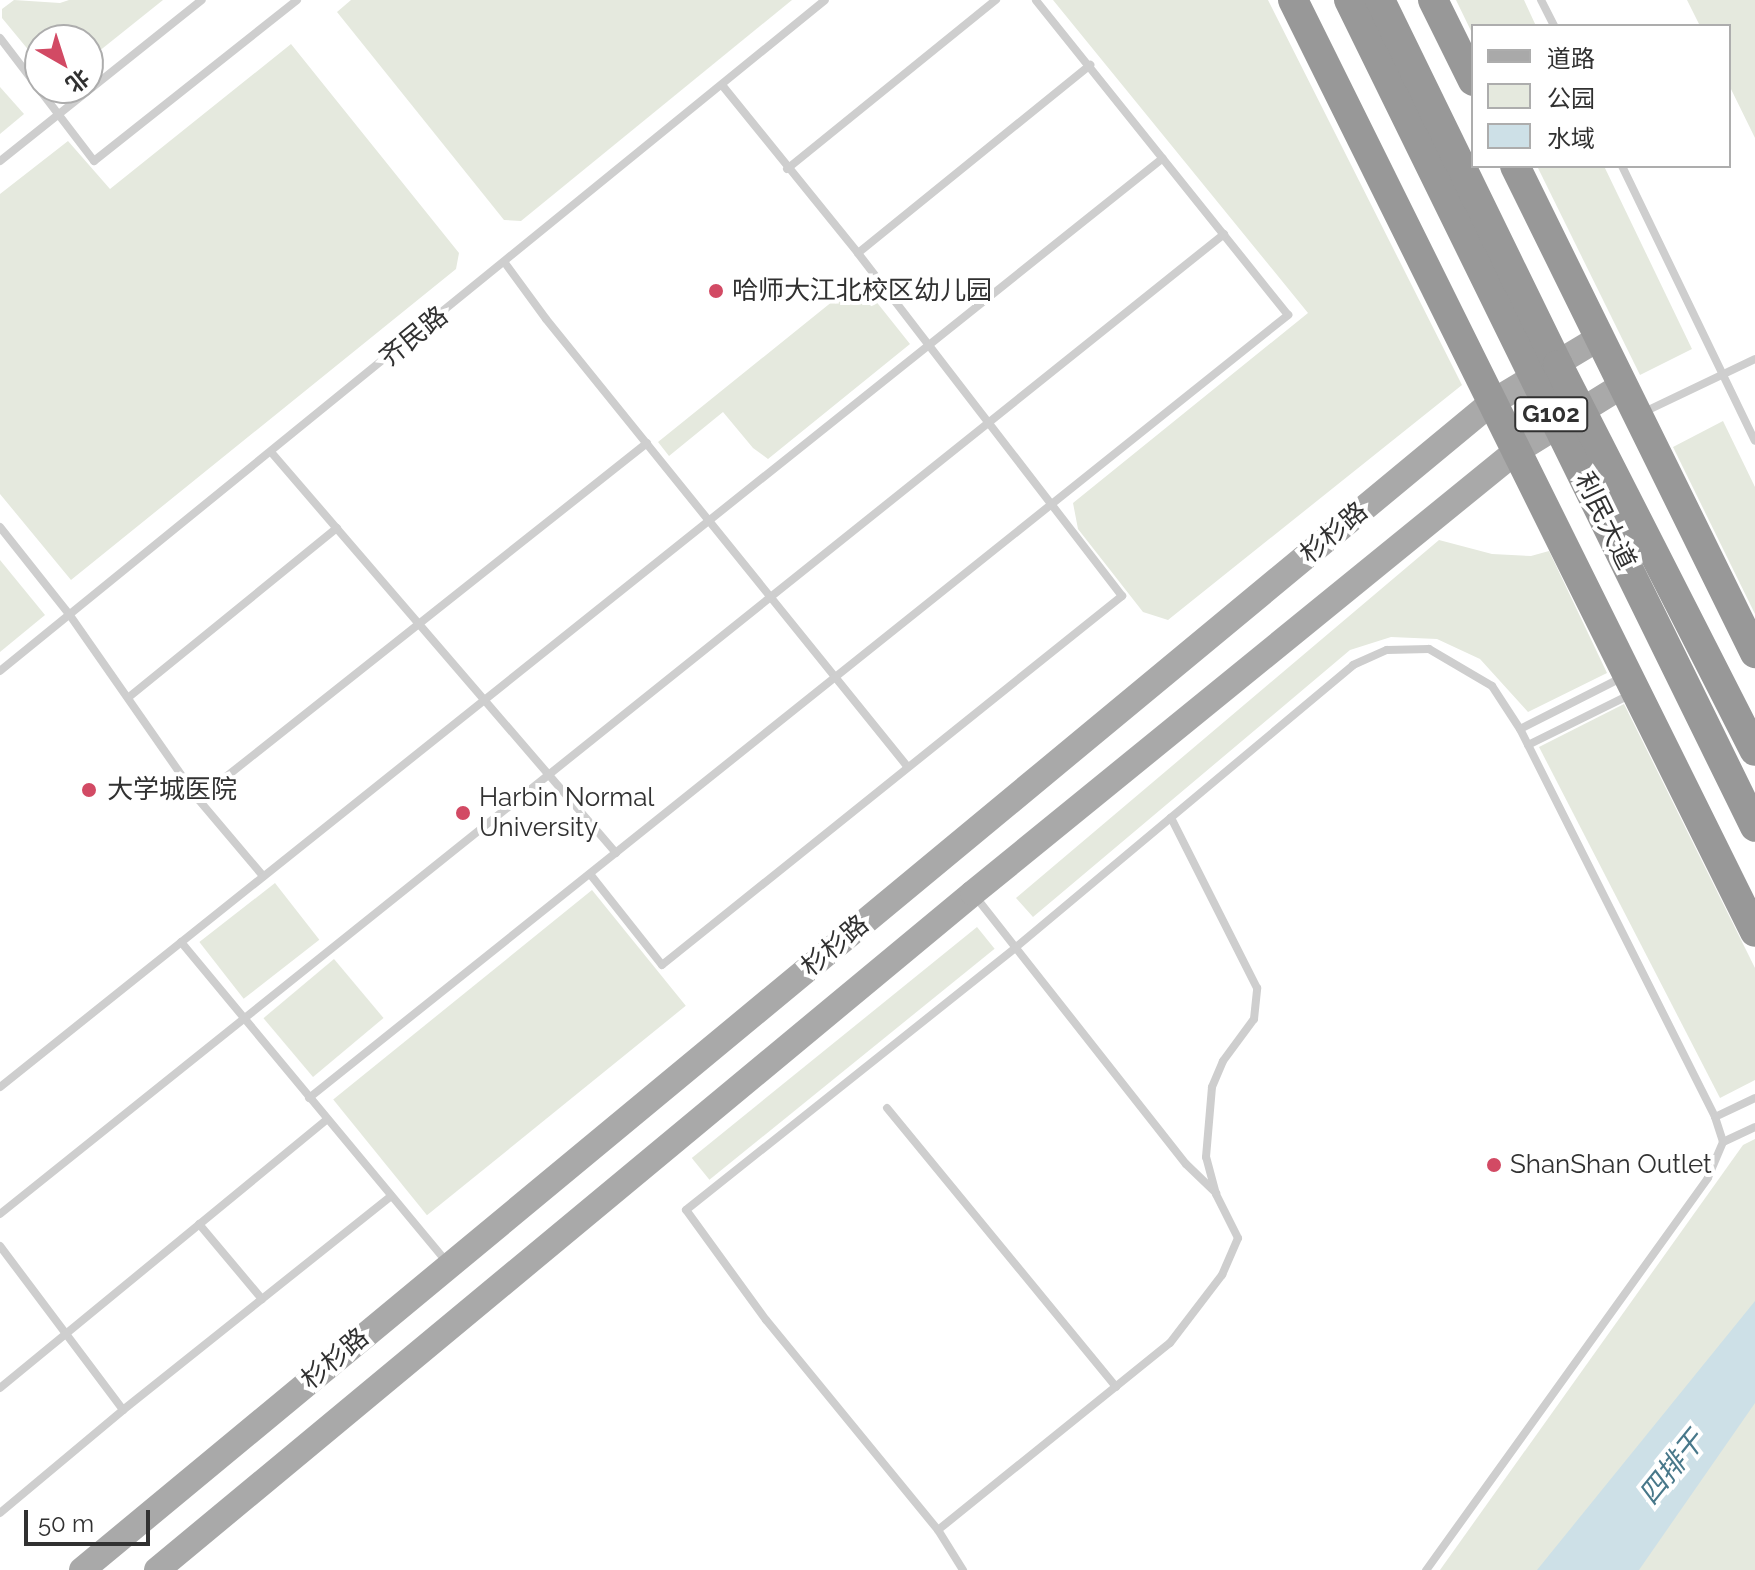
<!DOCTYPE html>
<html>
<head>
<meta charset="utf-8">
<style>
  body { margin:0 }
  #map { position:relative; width:1755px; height:1570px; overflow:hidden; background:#fff; font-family:Raleway,"Noto Sans SC",sans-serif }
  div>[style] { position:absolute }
  .green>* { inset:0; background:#e5e9de; transform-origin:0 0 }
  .water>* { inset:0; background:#cde0e7 }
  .lane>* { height:8px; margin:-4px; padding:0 4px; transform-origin:4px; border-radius:4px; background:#cecece }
  .primary>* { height:26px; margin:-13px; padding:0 13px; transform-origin:13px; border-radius:13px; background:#a9a9a9 }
  .highway>* { height:30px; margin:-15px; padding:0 15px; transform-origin:15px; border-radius:15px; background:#989898 }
  .dots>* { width:22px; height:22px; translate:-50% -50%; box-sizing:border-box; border:4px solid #fff; border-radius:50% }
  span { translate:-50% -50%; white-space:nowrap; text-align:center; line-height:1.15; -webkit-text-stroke:8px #fff; paint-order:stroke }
  .shield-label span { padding:2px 6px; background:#fff; border:2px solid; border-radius:6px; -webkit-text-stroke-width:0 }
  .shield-label { font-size:24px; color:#313131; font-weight:700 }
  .poi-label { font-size:26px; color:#313131 }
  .left { translate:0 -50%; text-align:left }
  .street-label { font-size:26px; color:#313131 }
  .water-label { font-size:28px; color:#48788a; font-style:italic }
  .legend { position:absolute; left:1471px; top:24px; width:260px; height:144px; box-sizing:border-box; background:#fff; border:2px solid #adadad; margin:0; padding:10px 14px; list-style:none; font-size:24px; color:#313131 }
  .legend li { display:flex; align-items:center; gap:16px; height:40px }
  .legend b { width:40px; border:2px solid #adadad }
  .north { position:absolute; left:24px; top:24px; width:80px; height:80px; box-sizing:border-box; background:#fff; border:2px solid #adadad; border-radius:50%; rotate:141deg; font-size:22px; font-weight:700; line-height:32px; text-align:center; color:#313131 }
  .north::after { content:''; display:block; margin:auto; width:28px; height:36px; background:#d24a64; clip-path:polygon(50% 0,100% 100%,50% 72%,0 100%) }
  .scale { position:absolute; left:24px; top:1510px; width:126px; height:36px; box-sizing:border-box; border:4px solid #313131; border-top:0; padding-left:10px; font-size:24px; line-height:28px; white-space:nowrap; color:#313131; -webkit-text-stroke:6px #fff; paint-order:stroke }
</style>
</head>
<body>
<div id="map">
  <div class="green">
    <i style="clip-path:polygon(14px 0,60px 3px,69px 0,163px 0,88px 60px,88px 40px,40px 40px,40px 64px,2px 18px,2px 9px)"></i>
    <i style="clip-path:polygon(351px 0,792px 0,521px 221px,504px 220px,337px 12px)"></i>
    <i style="clip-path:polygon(1053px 0,1268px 0,1462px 385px,1168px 620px,1143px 612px,1078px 529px,1073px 503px,1308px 313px)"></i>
    <i style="clip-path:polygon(1456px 0,1524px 0,1536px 26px,1473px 26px,1473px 35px)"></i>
    <i style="clip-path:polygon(1687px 0,1755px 0,1755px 138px,1729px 85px,1729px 26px,1700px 26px)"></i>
    <i style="clip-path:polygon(291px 44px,459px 253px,456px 269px,71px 580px,0 494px,0 194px,68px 141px,110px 189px)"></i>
    <i style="clip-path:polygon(0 87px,24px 114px,0 134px)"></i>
    <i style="clip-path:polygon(1537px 166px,1604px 166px,1692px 349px,1640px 375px)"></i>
    <i style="clip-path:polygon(859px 280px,910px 344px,768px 459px,753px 448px,723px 412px,669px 456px,658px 442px)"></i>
    <i style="clip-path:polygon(1723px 421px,1755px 487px,1755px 614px,1673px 447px)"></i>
    <i style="clip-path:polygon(1439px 540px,1492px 554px,1531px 556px,1549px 551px,1607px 673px,1528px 712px,1480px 659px,1437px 639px,1391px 637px,1350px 650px,1033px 917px,1016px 898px)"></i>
    <i style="clip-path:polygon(0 560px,45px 615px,0 652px)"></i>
    <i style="clip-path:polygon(1624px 704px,1755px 968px,1755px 1080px,1720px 1098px,1539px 747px)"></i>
    <i style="left:275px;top:883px;width:72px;height:96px;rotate:52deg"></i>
    <i style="left:592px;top:890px;width:149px;height:333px;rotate:51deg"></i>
    <i style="left:977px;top:927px;width:28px;height:367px;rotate:51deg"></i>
    <i style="left:334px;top:959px;width:77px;height:92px;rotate:50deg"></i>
    <i style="clip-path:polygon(1755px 1139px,1755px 1570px,1440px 1570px,1743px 1145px)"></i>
  </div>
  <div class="water">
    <i style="clip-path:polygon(1755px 1301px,1755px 1403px,1639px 1570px,1537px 1570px)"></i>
  </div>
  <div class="lane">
    <i style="left:1541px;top:0;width:29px;rotate:63deg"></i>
    <i style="left:0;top:38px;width:155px;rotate:52.6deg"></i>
    <i style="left:94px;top:161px;width:259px;rotate:-38.4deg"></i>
    <i style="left:0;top:161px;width:258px;rotate:-38.6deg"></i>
    <i style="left:1622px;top:166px;width:305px;rotate:64.2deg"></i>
    <i style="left:787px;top:169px;width:269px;rotate:-39deg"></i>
    <i style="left:858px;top:253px;width:299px;rotate:-39deg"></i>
    <i style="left:505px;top:263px;width:69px;rotate:53.8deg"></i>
    <i style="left:546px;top:319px;width:575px;rotate:51.08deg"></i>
    <i style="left:1642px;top:413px;width:125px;rotate:-25.5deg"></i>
    <i style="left:271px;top:452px;width:529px;rotate:49.29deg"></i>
    <i style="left:0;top:527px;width:111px;rotate:51.6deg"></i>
    <i style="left:69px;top:614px;width:226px;rotate:55.1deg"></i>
    <i style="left:198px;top:799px;width:101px;rotate:49.8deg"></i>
    <i style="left:0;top:671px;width:1063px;rotate:-39.12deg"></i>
    <i style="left:129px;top:697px;width:268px;rotate:-39.1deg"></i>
    <i style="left:1520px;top:729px;width:115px;rotate:-26.8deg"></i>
    <i style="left:1528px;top:745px;width:115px;rotate:-26.3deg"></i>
    <i style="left:198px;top:799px;width:573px;rotate:-38.41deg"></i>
    <i style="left:590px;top:874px;width:116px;rotate:51.6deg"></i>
    <i style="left:662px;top:965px;width:590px;rotate:-38.74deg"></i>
    <i style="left:1122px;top:596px;width:433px;rotate:-127.6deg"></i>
    <i style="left:858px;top:253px;width:216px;rotate:-129deg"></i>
    <i style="left:975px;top:896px;width:341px;rotate:51.8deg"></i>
    <i style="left:1186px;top:1164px;width:42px;rotate:44deg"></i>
    <i style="left:181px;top:942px;width:415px;rotate:50.3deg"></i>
    <i style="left:0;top:1087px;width:1488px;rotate:-38.62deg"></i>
    <i style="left:309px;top:1098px;width:1254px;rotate:-38.65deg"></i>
    <i style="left:1288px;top:315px;width:403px;rotate:-128.7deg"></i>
    <i style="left:887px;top:1108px;width:361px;rotate:50.6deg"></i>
    <i style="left:1715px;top:1117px;width:44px;rotate:-25.4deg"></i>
    <i style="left:1723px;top:1142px;width:35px;rotate:-25deg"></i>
    <i style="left:0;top:1214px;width:1568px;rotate:-38.68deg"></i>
    <i style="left:199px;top:1224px;width:98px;rotate:50deg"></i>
    <i style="left:0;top:1246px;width:205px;rotate:53.1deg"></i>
    <i style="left:0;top:1388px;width:423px;rotate:-39.4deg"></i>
    <i style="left:0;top:1513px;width:160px;rotate:-39.9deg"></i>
    <i style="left:123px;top:1410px;width:343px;rotate:-38.6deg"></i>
    <i style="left:938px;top:1530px;width:298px;rotate:-38.9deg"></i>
    <i style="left:1170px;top:1343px;width:86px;rotate:-52.6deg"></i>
    <i style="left:1222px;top:1275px;width:40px;rotate:-66.6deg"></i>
    <i style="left:1238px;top:1238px;width:49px;rotate:-116.6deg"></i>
    <i style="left:1216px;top:1194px;width:38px;rotate:-105deg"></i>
    <i style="left:1206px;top:1157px;width:70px;rotate:-85.1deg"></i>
    <i style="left:1212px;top:1087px;width:28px;rotate:-67deg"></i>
    <i style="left:1223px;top:1061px;width:52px;rotate:-53.6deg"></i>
    <i style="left:1254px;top:1019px;width:31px;rotate:-84deg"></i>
    <i style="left:1257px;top:988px;width:191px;rotate:-116.8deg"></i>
    <i style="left:963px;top:1570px;width:47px;rotate:-122deg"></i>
    <i style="left:938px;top:1530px;width:271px;rotate:-129.3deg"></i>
    <i style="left:766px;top:1320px;width:136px;rotate:-126deg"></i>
    <i style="left:686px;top:1210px;width:421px;rotate:-38.5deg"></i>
    <i style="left:1015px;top:948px;width:441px;rotate:-39.9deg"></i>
    <i style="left:1353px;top:665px;width:37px;rotate:-24deg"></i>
    <i style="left:1387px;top:650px;width:42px;rotate:-1.4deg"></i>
    <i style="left:1429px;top:649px;width:73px;rotate:30.4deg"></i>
    <i style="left:1492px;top:686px;width:51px;rotate:56.9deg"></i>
    <i style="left:1520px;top:729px;width:434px;rotate:63.3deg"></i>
    <i style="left:1715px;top:1117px;width:26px;rotate:72deg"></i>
    <i style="left:1723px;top:1142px;width:39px;rotate:113deg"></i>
    <i style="left:1708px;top:1178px;width:483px;rotate:125.7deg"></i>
  </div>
  <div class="primary">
    <i style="left:82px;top:1570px;width:1830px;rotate:-39.63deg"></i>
    <i style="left:1491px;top:403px;width:126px;rotate:-31deg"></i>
    <i style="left:157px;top:1570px;width:1060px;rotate:-39.68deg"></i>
    <i style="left:973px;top:893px;width:699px;rotate:-39.13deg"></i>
    <i style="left:1515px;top:452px;width:127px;rotate:-31.8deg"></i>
  </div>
  <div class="highway">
    <i style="left:1293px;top:0;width:1040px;rotate:63.63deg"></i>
    <i style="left:1349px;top:0;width:921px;rotate:63.85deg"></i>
    <i style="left:1380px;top:0;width:406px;rotate:64deg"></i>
    <i style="left:1558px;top:365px;width:433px;rotate:63deg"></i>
    <i style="left:1433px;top:0;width:90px;rotate:63.7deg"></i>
    <i style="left:1515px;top:166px;width:543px;rotate:63.77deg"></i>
  </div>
  <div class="dots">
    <i style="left:716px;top:291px;background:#d24a64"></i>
    <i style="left:89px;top:790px;background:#d24a64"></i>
    <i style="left:463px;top:813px;background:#d24a64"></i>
    <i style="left:1494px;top:1165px;background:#d24a64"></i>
  </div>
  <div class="shield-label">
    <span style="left:1551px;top:414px">G102</span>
  </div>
  <div class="poi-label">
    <span class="left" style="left:732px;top:291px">哈师大江北校区幼儿园</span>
    <span class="left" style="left:107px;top:790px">大学城医院</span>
    <span class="left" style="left:479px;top:813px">Harbin Normal<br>University</span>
    <span class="left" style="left:1510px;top:1165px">ShanShan Outlet</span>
  </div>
  <div class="street-label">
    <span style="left:414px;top:337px;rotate:-39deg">齐民路</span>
    <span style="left:1605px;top:521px;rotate:64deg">利民大道</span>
    <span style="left:1334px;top:533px;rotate:-40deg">杉杉路</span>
    <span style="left:835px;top:946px;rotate:-40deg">杉杉路</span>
    <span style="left:335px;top:1359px;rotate:-40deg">杉杉路</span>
  </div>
  <div class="water-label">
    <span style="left:1672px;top:1468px;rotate:-51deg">四排干</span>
  </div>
  <ul class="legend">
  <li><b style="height:10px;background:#a9a9a9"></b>道路</li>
  <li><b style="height:22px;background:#e5e9de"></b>公园</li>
  <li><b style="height:22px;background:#cde0e7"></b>水域</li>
  </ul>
  <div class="north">北</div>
  <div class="scale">50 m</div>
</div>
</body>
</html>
